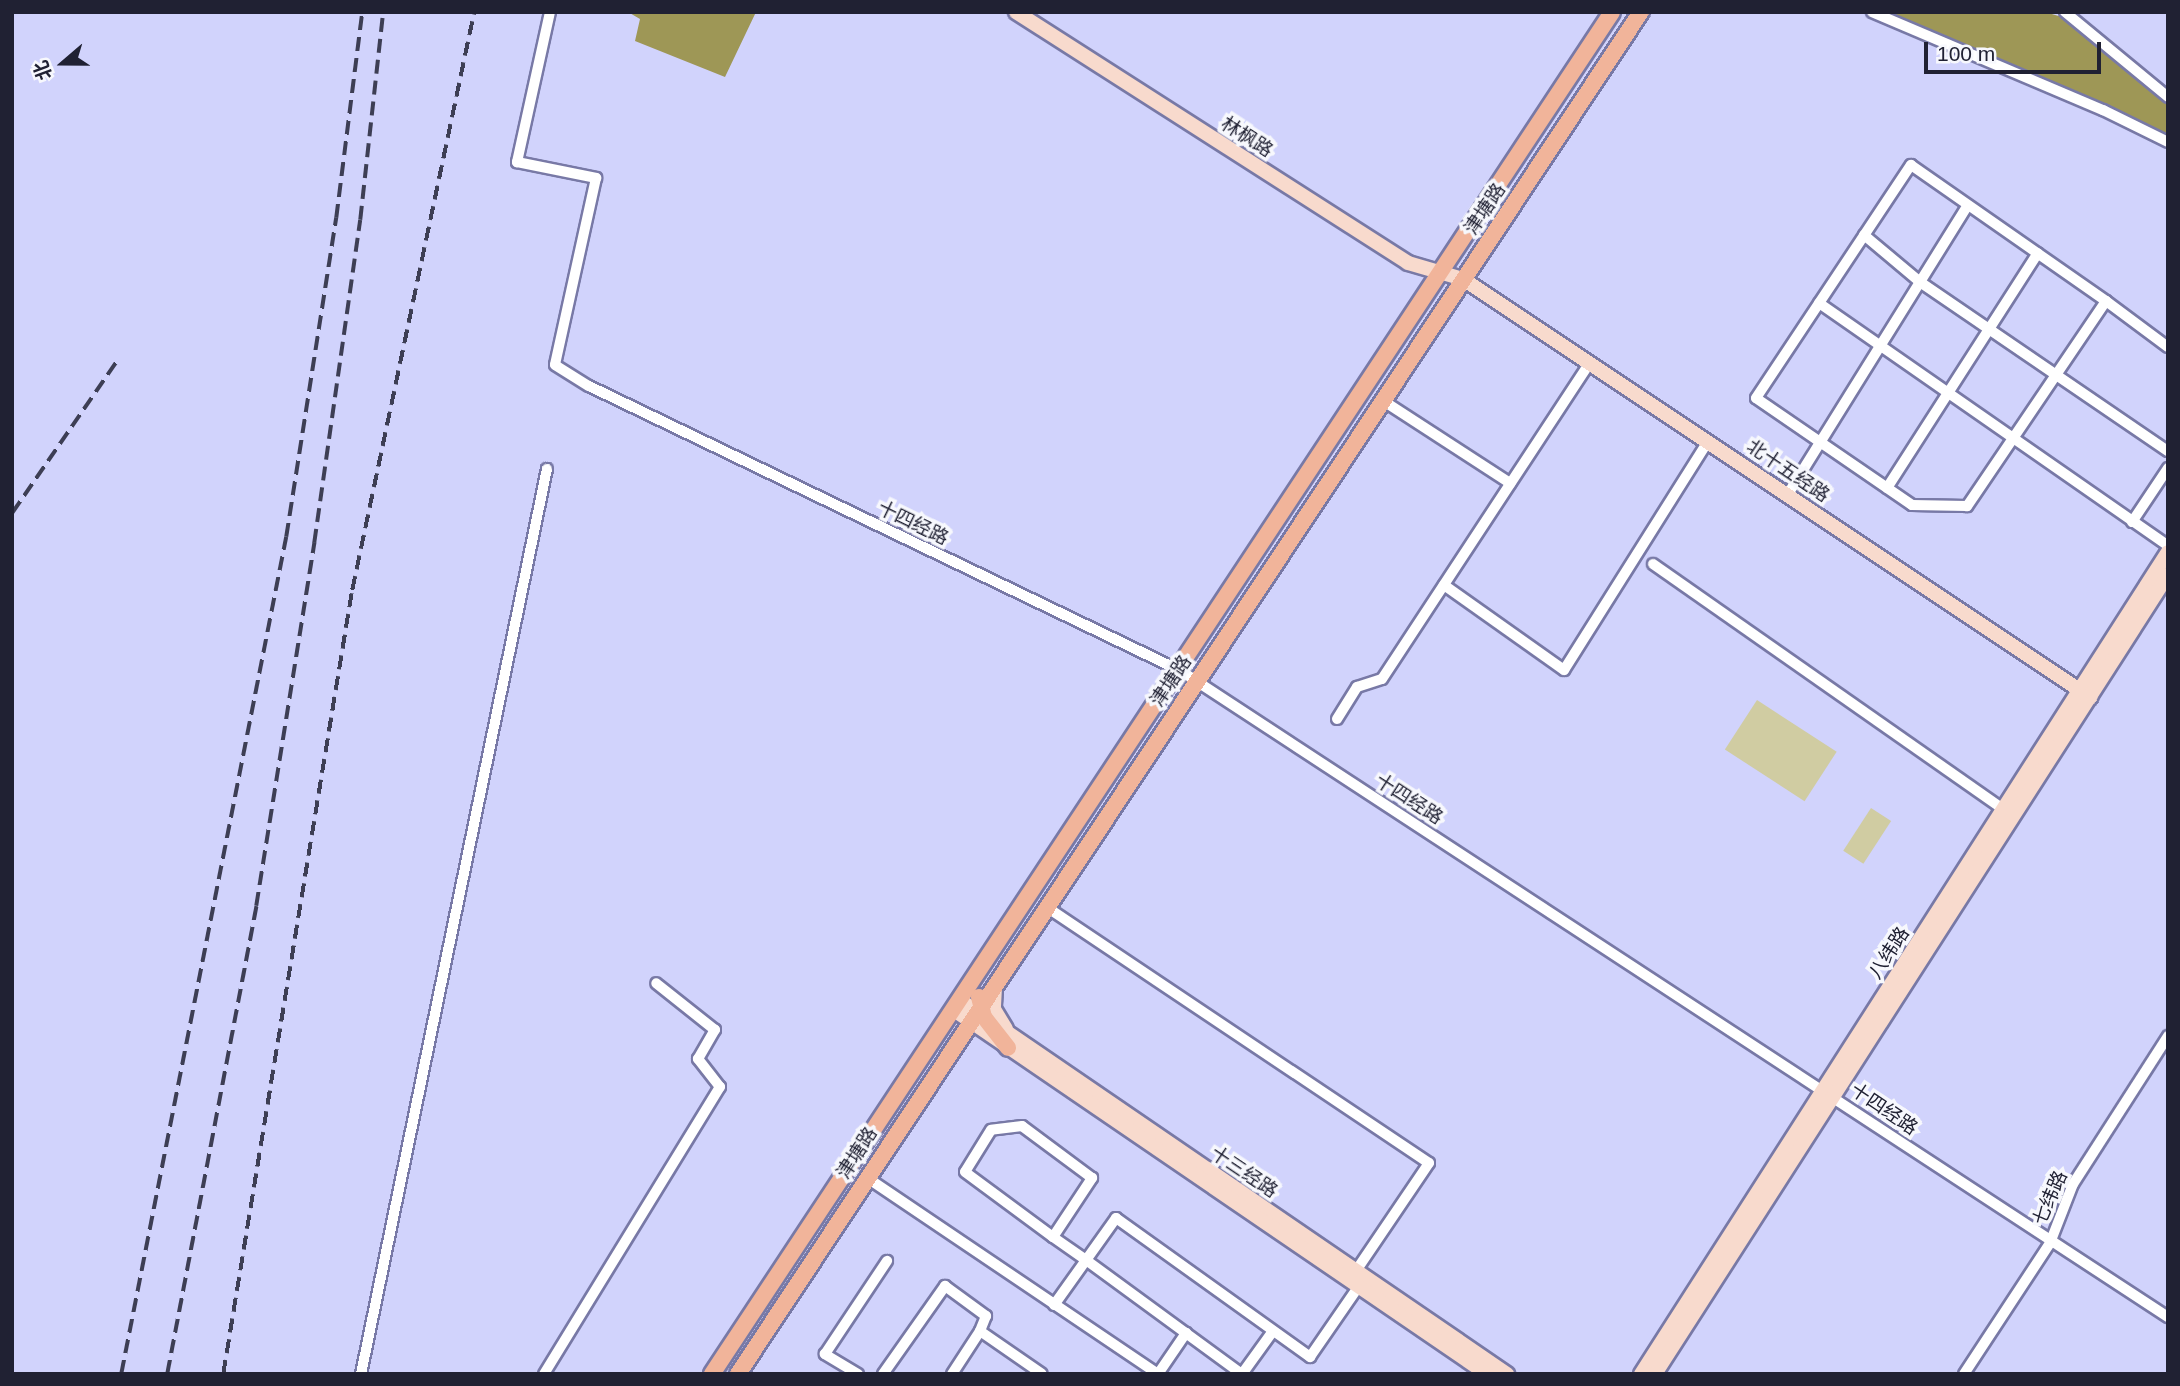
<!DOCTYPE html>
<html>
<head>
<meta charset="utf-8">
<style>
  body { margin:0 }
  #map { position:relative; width:2180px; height:1386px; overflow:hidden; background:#d1d3fc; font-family:Helvetica,"Noto Sans SC",sans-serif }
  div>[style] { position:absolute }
  .green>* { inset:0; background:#d0cca2; transform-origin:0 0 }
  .forest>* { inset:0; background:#9e9756 }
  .roads { filter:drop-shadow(2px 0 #7879a6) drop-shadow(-2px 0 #7879a6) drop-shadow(0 2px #7879a6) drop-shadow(0 -2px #7879a6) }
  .street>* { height:10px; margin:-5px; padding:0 5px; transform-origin:5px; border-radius:5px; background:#fff }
  .secondary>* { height:14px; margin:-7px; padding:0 7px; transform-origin:7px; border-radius:7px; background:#f8dacd }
  .primary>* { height:16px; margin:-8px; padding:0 8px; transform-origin:8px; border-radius:8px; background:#f1b49a }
  .rail>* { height:3.5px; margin-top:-1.75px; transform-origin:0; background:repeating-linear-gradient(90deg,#3d3e54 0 14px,transparent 0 21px) }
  span { translate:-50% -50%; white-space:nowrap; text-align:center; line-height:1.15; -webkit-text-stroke:7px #f7f8fd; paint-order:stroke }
  .street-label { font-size:19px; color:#202133 }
  .frame { position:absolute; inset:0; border:14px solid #202133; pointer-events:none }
  .north { position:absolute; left:28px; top:28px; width:70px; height:70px; -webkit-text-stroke:5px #f7f8fd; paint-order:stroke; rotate:250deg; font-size:19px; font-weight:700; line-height:28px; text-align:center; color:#202133 }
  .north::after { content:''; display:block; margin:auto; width:24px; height:32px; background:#202133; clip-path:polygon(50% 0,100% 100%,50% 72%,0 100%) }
  .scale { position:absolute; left:1924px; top:42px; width:177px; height:32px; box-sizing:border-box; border:4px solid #202133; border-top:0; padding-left:9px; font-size:21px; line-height:24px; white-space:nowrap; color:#202133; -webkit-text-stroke:5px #f7f8fd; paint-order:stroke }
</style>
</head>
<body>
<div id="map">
  <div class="green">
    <i style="left:1757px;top:700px;width:95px;height:59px;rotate:33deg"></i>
    <i style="left:1871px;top:808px;width:24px;height:51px;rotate:33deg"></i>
  </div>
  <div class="forest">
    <i style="clip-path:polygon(628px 12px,756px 12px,725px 77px,635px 41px,640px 19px)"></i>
    <i style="clip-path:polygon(1879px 12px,2045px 12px,2062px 17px,2168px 102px,2168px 143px,2059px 85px)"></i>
  </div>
  <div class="roads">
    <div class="street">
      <i style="left:550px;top:12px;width:154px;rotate:102.4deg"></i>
      <i style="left:517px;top:162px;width:81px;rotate:11.4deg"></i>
      <i style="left:596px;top:178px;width:191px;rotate:102.4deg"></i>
      <i style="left:555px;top:365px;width:40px;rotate:32deg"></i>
      <i style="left:589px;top:386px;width:657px;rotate:25.71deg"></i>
      <i style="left:1181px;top:671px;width:1180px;rotate:33.21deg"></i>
      <i style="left:1872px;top:12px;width:251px;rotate:23deg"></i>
      <i style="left:2103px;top:110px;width:72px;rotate:26.2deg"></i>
      <i style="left:2065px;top:12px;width:134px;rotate:39.5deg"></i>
      <i style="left:1911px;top:165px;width:238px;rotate:34.9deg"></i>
      <i style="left:2106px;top:301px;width:248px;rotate:124.1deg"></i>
      <i style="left:1967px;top:506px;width:55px;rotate:-179deg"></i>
      <i style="left:1912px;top:505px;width:189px;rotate:-145.6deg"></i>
      <i style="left:1756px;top:398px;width:280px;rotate:-56.4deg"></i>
      <i style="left:1864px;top:235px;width:73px;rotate:40deg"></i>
      <i style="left:1920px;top:282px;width:300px;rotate:34.3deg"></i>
      <i style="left:2106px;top:301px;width:77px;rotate:36.6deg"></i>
      <i style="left:1819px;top:303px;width:425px;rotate:34.8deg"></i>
      <i style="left:1382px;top:400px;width:153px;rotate:33deg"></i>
      <i style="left:1887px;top:488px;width:279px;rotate:-57.3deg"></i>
      <i style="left:1788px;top:494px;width:340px;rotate:-58.1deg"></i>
      <i style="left:2132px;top:522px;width:65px;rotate:-56.3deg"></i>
      <i style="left:1653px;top:564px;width:429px;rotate:35deg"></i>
      <i style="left:1444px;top:585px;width:147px;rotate:35.3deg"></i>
      <i style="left:1564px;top:670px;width:271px;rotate:-57.8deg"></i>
      <i style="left:1337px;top:719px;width:38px;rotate:-58deg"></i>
      <i style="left:1357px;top:687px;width:26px;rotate:-18deg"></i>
      <i style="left:1382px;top:679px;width:379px;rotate:-56.7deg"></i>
      <i style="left:1045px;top:906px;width:462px;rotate:33.8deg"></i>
      <i style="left:1429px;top:1163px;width:130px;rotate:124.1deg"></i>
      <i style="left:866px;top:1177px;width:352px;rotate:34deg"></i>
      <i style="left:1158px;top:1374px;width:50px;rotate:-55.7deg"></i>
      <i style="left:1053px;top:1237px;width:71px;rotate:-56.5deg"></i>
      <i style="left:1092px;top:1178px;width:87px;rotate:-143.4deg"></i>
      <i style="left:1022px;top:1126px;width:31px;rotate:173deg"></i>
      <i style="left:991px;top:1130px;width:49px;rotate:121.8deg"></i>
      <i style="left:965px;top:1172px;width:109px;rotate:36.5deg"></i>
      <i style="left:1053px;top:1237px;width:40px;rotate:34.9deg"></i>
      <i style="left:1086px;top:1260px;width:193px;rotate:36.2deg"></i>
      <i style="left:1242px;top:1374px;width:53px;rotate:-54.2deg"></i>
      <i style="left:1054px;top:1305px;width:107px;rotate:-54.5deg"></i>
      <i style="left:1116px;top:1218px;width:239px;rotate:35.6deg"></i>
      <i style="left:1310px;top:1357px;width:86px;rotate:-55.4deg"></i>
      <i style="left:361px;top:1374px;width:924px;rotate:-78.39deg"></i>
      <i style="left:544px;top:1374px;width:337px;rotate:-58.5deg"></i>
      <i style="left:720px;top:1087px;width:36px;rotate:-128deg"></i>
      <i style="left:698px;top:1059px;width:34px;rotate:-60deg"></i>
      <i style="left:715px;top:1030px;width:75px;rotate:-141.5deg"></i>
      <i style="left:858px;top:1374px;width:39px;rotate:-149deg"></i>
      <i style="left:825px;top:1354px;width:112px;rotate:-56.3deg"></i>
      <i style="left:883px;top:1374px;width:108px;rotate:-54.8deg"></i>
      <i style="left:945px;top:1286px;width:51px;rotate:36.2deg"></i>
      <i style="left:986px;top:1316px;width:16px;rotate:112deg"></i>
      <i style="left:952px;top:1374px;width:51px;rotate:-56.9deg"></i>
      <i style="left:980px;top:1331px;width:75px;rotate:34.7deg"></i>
      <i style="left:1964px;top:1374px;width:157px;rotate:-56.7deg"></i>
      <i style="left:2050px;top:1243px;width:63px;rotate:-68.7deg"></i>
      <i style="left:2073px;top:1184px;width:176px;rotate:-57.3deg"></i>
    </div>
    <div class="secondary">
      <i style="left:1016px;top:12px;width:465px;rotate:32.6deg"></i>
      <i style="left:1408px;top:263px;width:57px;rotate:16.2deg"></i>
      <i style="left:1463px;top:279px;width:754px;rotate:33.69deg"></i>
      <i style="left:995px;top:987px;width:22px;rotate:93deg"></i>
      <i style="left:994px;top:1009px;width:23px;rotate:59deg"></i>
      <i style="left:960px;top:1000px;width:663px;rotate:34.36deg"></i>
      <i style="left:954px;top:1010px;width:645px;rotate:34.33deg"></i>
      <i style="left:1641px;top:1374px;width:976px;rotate:-57.34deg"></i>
      <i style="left:1655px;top:1374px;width:950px;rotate:-57.3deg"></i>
    </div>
    <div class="primary">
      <i style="left:979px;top:997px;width:21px;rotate:76deg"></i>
      <i style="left:984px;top:1017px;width:39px;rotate:52deg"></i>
      <i style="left:712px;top:1374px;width:1632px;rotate:-56.54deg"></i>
      <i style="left:738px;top:1374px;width:1634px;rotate:-56.46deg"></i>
    </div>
  </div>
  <div class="rail">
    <i style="left:12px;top:513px;width:185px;rotate:-55.4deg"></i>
    <i style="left:121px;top:1374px;width:853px;rotate:-78.85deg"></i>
    <i style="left:286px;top:537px;width:323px;rotate:-81.1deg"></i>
    <i style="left:336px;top:218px;width:208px;rotate:-82.8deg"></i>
    <i style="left:167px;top:1374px;width:476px;rotate:-79.2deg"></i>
    <i style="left:256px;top:906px;width:368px;rotate:-80.9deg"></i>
    <i style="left:314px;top:543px;width:326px;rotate:-81.9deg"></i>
    <i style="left:360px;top:220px;width:209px;rotate:-83.7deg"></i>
    <i style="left:223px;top:1374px;width:795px;rotate:-80.66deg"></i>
    <i style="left:352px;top:590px;width:591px;rotate:-78.08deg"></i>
  </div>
  <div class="street-label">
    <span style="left:1247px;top:137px;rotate:33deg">林枫路</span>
    <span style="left:1485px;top:209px;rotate:-56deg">津塘路</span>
    <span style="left:1788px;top:471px;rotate:34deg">北十五经路</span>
    <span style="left:913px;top:523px;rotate:26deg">十四经路</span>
    <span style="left:1171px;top:681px;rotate:-56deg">津塘路</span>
    <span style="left:1409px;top:799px;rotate:33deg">十四经路</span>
    <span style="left:1889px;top:953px;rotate:-57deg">八纬路</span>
    <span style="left:1884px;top:1109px;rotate:34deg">十四经路</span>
    <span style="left:857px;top:1153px;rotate:-57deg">津塘路</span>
    <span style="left:1244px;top:1172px;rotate:34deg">十三经路</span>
    <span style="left:2050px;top:1198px;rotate:-66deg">七纬路</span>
  </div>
  <div class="frame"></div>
  <div class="north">北</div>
  <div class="scale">100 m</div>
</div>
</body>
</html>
